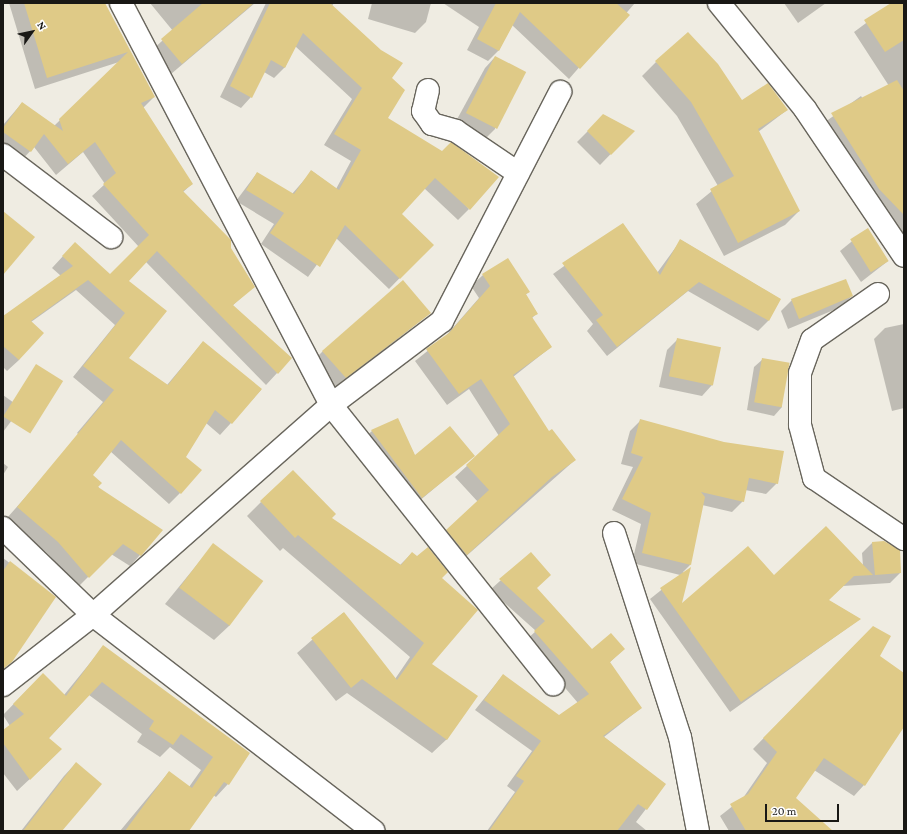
<!DOCTYPE html>
<html>
<head>
<meta charset="utf-8">
<style>
  body { margin:0 }
  #map { position:relative; width:907px; height:834px; overflow:hidden; background:#efece2; font-family:"Crimson Pro",serif }
  div>[style] { position:absolute }
  .shadow>* { inset:0; background:#0003 }
  .building>* { inset:0; background:#dfca87; transform-origin:0 0 }
  .roads { filter:drop-shadow(1px 0 #68655c) drop-shadow(-1px 0 #68655c) drop-shadow(0 1px #68655c) drop-shadow(0 -1px #68655c) }
  .minor>* { height:22px; margin:-11px; padding:0 11px; transform-origin:11px; border-radius:11px; background:#fff }
  span { translate:-50% -50%; white-space:nowrap; text-align:center; line-height:1.15; -webkit-text-stroke:3.5px #fff; paint-order:stroke }
  .frame { position:absolute; inset:0; border:4px solid #191815; pointer-events:none }
  .north { position:absolute; left:12px; top:12px; width:40px; height:40px; -webkit-text-stroke:3px #fff; paint-order:stroke; rotate:57deg; font-size:11px; font-weight:700; line-height:16px; text-align:center; color:#191815 }
  .north::after { content:''; display:block; margin:auto; width:14px; height:18px; background:#191815; clip-path:polygon(50% 0,100% 100%,50% 72%,0 100%) }
  .scale { position:absolute; left:765px; top:804px; width:74px; height:18px; box-sizing:border-box; border:2px solid #191815; border-top:0; padding-left:5px; font-size:12px; line-height:14px; white-space:nowrap; color:#191815; -webkit-text-stroke:3px #fff; paint-order:stroke }
</style>
</head>
<body>
<div id="map">
  <div class="shadow">
    <i style="clip-path:polygon(9px 3px,94px 3px,106px 8px,154px 97px,143px 108px,192px 184px,183px 192px,230px 249px,254px 286px,232px 306px,290px 359px,266px 385px,146px 262px,128px 281px,128px 358px,167px 385px,203px 342px,261px 390px,220px 435px,206px 423px,185px 457px,180px 493px,169px 504px,110px 451px,104px 457px,77px 433px,103px 402px,73px 377px,115px 325px,76px 290px,31px 322px,19px 360px,7px 371px,3px 367px,3px 317px,61px 276px,52px 268px,64px 255px,110px 275px,139px 247px,92px 196px,105px 184px,83px 152px,56px 175px,34px 147px,19px 163px,3px 152px,3px 125px,22px 103px,54px 126px,119px 62px,35px 89px)"></i>
    <i style="clip-path:polygon(150px 3px,255px 3px,171px 74px,151px 51px,173px 31px)"></i>
    <i style="clip-path:polygon(266px 3px,334px 3px,332px 6px,391px 78px,387px 118px,469px 209px,458px 220px,424px 188px,400px 214px,432px 245px,389px 289px,336px 238px,308px 277px,261px 244px,274px 224px,236px 201px,257px 173px,292px 194px,312px 171px,336px 189px,351px 161px,324px 145px,352px 99px,295px 46px,285px 67px,274px 78px,264px 72px,251px 97px,241px 108px,220px 97px)"></i>
    <i style="clip-path:polygon(372px 3px,431px 3px,426px 22px,415px 33px,368px 19px)"></i>
    <i style="clip-path:polygon(443px 3px,635px 3px,569px 79px,512px 25px,499px 50px,488px 61px,467px 50px,479px 27px)"></i>
    <i style="clip-path:polygon(784px 3px,826px 3px,798px 23px)"></i>
    <i style="clip-path:polygon(893px 3px,904px 3px,904px 237px,821px 125px,861px 96px,864px 101px,889px 86px,854px 32px)"></i>
    <i style="clip-path:polygon(495px 57px,495px 129px,485px 139px,455px 123px,485px 68px)"></i>
    <i style="clip-path:polygon(656px 62px,741px 101px,787px 110px,758px 132px,799px 211px,785px 225px,724px 256px,696px 204px,718px 186px,677px 116px,642px 76px)"></i>
    <i style="clip-path:polygon(604px 115px,633px 131px,600px 165px,577px 142px)"></i>
    <i style="clip-path:polygon(623px 224px,657px 273px,681px 240px,780px 299px,768px 321px,758px 331px,688px 291px,607px 356px,587px 331px,593px 324px,553px 274px)"></i>
    <i style="clip-path:polygon(867px 229px,888px 261px,861px 282px,840px 251px)"></i>
    <i style="clip-path:polygon(483px 275px,529px 292px,525px 295px,537px 313px,531px 319px,551px 347px,513px 377px,549px 433px,575px 460px,455px 566px,435px 542px,478px 502px,455px 477px,499px 436px,469px 389px,447px 405px,415px 361px,445px 337px,479px 298px,471px 286px)"></i>
    <i style="clip-path:polygon(852px 296px,841px 307px,788px 329px,781px 311px,792px 300px)"></i>
    <i style="clip-path:polygon(430px 313px,330px 393px,307px 367px,323px 351px)"></i>
    <i style="clip-path:polygon(904px 324px,904px 408px,892px 411px,874px 339px,885px 328px)"></i>
    <i style="clip-path:polygon(678px 339px,712px 385px,702px 396px,659px 387px,667px 350px)"></i>
    <i style="clip-path:polygon(763px 359px,782px 407px,774px 416px,747px 410px,754px 367px)"></i>
    <i style="clip-path:polygon(3px 395px,21px 408px,3px 432px)"></i>
    <i style="clip-path:polygon(397px 419px,415px 456px,473px 456px,412px 507px,362px 440px,372px 431px)"></i>
    <i style="clip-path:polygon(641px 420px,777px 483px,766px 494px,745px 490px,743px 501px,732px 512px,702px 505px,690px 565px,683px 572px,681px 606px,774px 576px,863px 566px,862px 553px,873px 542px,900px 573px,890px 583px,843px 586px,828px 600px,860px 619px,730px 712px,650px 599px,680px 575px,632px 563px,641px 524px,612px 510px,633px 467px,621px 464px,630px 431px)"></i>
    <i style="clip-path:polygon(61px 457px,91px 475px,140px 555px,130px 566px,111px 554px,78px 587px,47px 553px,7px 518px)"></i>
    <i style="clip-path:polygon(3px 463px,8px 467px,3px 475px)"></i>
    <i style="clip-path:polygon(261px 502px,330px 519px,400px 565px,412px 553px,441px 578px,430px 664px,447px 739px,432px 753px,347px 693px,336px 701px,297px 653px,343px 613px,395px 679px,410px 657px,283px 548px,280px 551px,247px 516px)"></i>
    <i style="clip-path:polygon(213px 545px,230px 625px,214px 640px,165px 604px)"></i>
    <i style="clip-path:polygon(531px 553px,536px 588px,592px 650px,624px 649px,609px 663px,641px 708px,604px 737px,665px 784px,636px 822px,647px 831px,487px 831px,515px 792px,507px 786px,532px 751px,475px 710px,503px 675px,559px 716px,578px 703px,525px 641px,536px 631px,490px 590px)"></i>
    <i style="clip-path:polygon(3px 558px,55px 597px,3px 669px)"></i>
    <i style="clip-path:polygon(873px 627px,878px 656px,904px 674px,904px 725px,864px 785px,854px 796px,814px 770px,794px 798px,817px 831px,729px 831px,720px 816px,743px 798px,767px 763px,753px 749px)"></i>
    <i style="clip-path:polygon(103px 647px,249px 753px,228px 784px,216px 797px,213px 795px,187px 831px,120px 831px,169px 772px,189px 787px,201px 770px,170px 747px,160px 757px,137px 742px,142px 734px,89px 695px,48px 739px,48px 762px,17px 791px,3px 773px,3px 731px,10px 726px,3px 715px,30px 687px,64px 695px)"></i>
    <i style="clip-path:polygon(76px 763px,60px 831px,21px 831px,64px 776px)"></i>
  </div>
  <div class="building">
    <i style="clip-path:polygon(24px 3px,105px 3px,155px 97px,141px 103px,193px 184px,183px 191px,231px 240px,231px 248px,255px 287px,233px 305px,292px 358px,278px 374px,157px 251px,129px 281px,167px 311px,129px 358px,168px 385px,203px 341px,262px 389px,232px 424px,215px 410px,186px 457px,202px 470px,181px 494px,121px 440px,93px 475px,102px 483px,98px 487px,163px 530px,141px 556px,123px 544px,89px 578px,58px 542px,17px 507px,114px 390px,83px 366px,125px 313px,88px 280px,31px 321px,44px 333px,19px 360px,3px 346px,3px 316px,73px 266px,62px 256px,75px 242px,110px 274px,149px 235px,103px 184px,116px 173px,95px 142px,68px 164px,44px 134px,31px 152px,3px 132px,3px 128px,22px 102px,63px 131px,59px 119px,128px 52px,47px 78px)"></i>
    <i style="clip-path:polygon(203px 3px,254px 3px,182px 64px,161px 39px)"></i>
    <i style="clip-path:polygon(270px 3px,330px 3px,381px 50px,403px 63px,392px 78px,405px 90px,388px 118px,442px 151px,451px 142px,499px 177px,470px 210px,435px 178px,402px 214px,434px 245px,400px 279px,345px 225px,320px 267px,270px 233px,284px 213px,246px 190px,257px 172px,294px 194px,311px 170px,339px 190px,361px 150px,334px 134px,362px 88px,303px 33px,285px 68px,271px 60px,252px 98px,230px 86px)"></i>
    <i style="clip-path:polygon(496px 3px,616px 3px,630px 15px,580px 69px,520px 12px,499px 51px,477px 39px)"></i>
    <i style="clip-path:polygon(891px 3px,904px 3px,904px 40px,885px 52px,864px 20px)"></i>
    <i style="clip-path:polygon(688px 32px,718px 64px,742px 100px,768px 83px,788px 110px,758px 129px,800px 211px,738px 243px,710px 189px,734px 176px,691px 102px,655px 61px)"></i>
    <i style="left:495px;top:56px;width:35px;height:64px;rotate:27deg"></i>
    <i style="clip-path:polygon(897px 80px,904px 91px,904px 215px,879px 189px,831px 113px)"></i>
    <i style="clip-path:polygon(603px 114px,635px 131px,611px 155px,587px 131px)"></i>
    <i style="clip-path:polygon(3px 211px,35px 237px,3px 275px)"></i>
    <i style="clip-path:polygon(623px 223px,660px 275px,680px 239px,781px 299px,769px 321px,699px 282px,617px 347px,596px 320px,603px 315px,562px 263px)"></i>
    <i style="left:868px;top:228px;width:39px;height:21px;rotate:58deg"></i>
    <i style="clip-path:polygon(508px 258px,530px 292px,526px 294px,538px 314px,532px 317px,552px 347px,513px 375px,549px 431px,552px 429px,576px 460px,552px 477px,467px 555px,446px 530px,489px 490px,466px 465px,510px 424px,481px 379px,459px 394px,426px 349px,449px 333px,490px 286px,482px 274px)"></i>
    <i style="clip-path:polygon(846px 279px,853px 296px,799px 319px,791px 299px)"></i>
    <i style="clip-path:polygon(403px 280px,431px 313px,346px 378px,322px 351px)"></i>
    <i style="left:677px;top:338px;width:45px;height:39px;rotate:12deg"></i>
    <i style="left:762px;top:358px;width:28px;height:45px;rotate:10deg"></i>
    <i style="left:36px;top:364px;width:32px;height:62px;rotate:32deg"></i>
    <i style="clip-path:polygon(398px 418px,415px 455px,450px 426px,475px 456px,422px 498px,371px 430px)"></i>
    <i style="clip-path:polygon(640px 419px,724px 442px,784px 451px,778px 484px,749px 478px,744px 502px,701px 492px,705px 497px,691px 565px,642px 553px,651px 513px,622px 499px,643px 457px,631px 453px)"></i>
    <i style="clip-path:polygon(293px 470px,336px 514px,332px 518px,401px 565px,412px 552px,417px 556px,428px 547px,448px 572px,442px 578px,478px 610px,432px 664px,478px 696px,447px 740px,362px 679px,351px 688px,311px 638px,344px 612px,397px 680px,424px 643px,298px 535px,295px 538px,260px 501px)"></i>
    <i style="clip-path:polygon(826px 526px,873px 575px,854px 576px,829px 600px,861px 619px,741px 702px,660px 588px,691px 567px,682px 603px,748px 546px,774px 575px)"></i>
    <i style="clip-path:polygon(884px 541px,900px 550px,901px 573px,875px 575px,872px 542px)"></i>
    <i style="left:213px;top:543px;width:63px;height:56px;rotate:37deg"></i>
    <i style="clip-path:polygon(531px 552px,551px 575px,537px 588px,592px 649px,611px 633px,625px 649px,610px 662px,642px 708px,603px 736px,666px 784px,647px 810px,638px 804px,617px 831px,489px 831px,524px 781px,516px 776px,541px 741px,484px 700px,503px 674px,559px 715px,589px 694px,534px 631px,545px 621px,499px 579px)"></i>
    <i style="clip-path:polygon(10px 561px,56px 597px,12px 662px,3px 669px,3px 571px)"></i>
    <i style="clip-path:polygon(873px 626px,891px 636px,880px 656px,904px 673px,904px 727px,865px 786px,824px 758px,796px 798px,833px 831px,746px 831px,730px 804px,748px 794px,777px 752px,763px 738px)"></i>
    <i style="clip-path:polygon(103px 645px,250px 753px,229px 785px,224px 782px,189px 831px,125px 831px,169px 771px,192px 788px,213px 757px,181px 734px,173px 745px,149px 729px,154px 721px,102px 682px,49px 738px,62px 749px,30px 780px,3px 743px,3px 730px,24px 714px,13px 704px,43px 673px,66px 696px)"></i>
    <i style="clip-path:polygon(76px 762px,102px 784px,62px 831px,23px 831px)"></i>
  </div>
  <div class="roads">
    <div class="minor">
      <i style="left:121px;top:3px;width:454px;rotate:62.4deg"></i>
      <i style="left:331px;top:405px;width:357px;rotate:51.5deg"></i>
      <i style="left:719px;top:3px;width:136px;rotate:50.9deg"></i>
      <i style="left:805px;top:109px;width:177px;rotate:56deg"></i>
      <i style="left:428px;top:90px;width:22px;rotate:103deg"></i>
      <i style="left:423px;top:111px;width:16px;rotate:55deg"></i>
      <i style="left:432px;top:124px;width:25px;rotate:16deg"></i>
      <i style="left:456px;top:131px;width:75px;rotate:34.1deg"></i>
      <i style="left:3px;top:155px;width:136px;rotate:37.2deg"></i>
      <i style="left:878px;top:294px;width:80px;rotate:145.1deg"></i>
      <i style="left:812px;top:340px;width:35px;rotate:110deg"></i>
      <i style="left:800px;top:373px;width:52px;rotate:90deg"></i>
      <i style="left:800px;top:425px;width:55px;rotate:75.2deg"></i>
      <i style="left:814px;top:478px;width:109px;rotate:34.1deg"></i>
      <i style="left:3px;top:528px;width:125px;rotate:44deg"></i>
      <i style="left:93px;top:615px;width:354px;rotate:37.6deg"></i>
      <i style="left:614px;top:533px;width:214px;rotate:72.1deg"></i>
      <i style="left:680px;top:737px;width:96px;rotate:79.2deg"></i>
      <i style="left:3px;top:685px;width:114px;rotate:-37.9deg"></i>
      <i style="left:93px;top:615px;width:317px;rotate:-41.4deg"></i>
      <i style="left:331px;top:405px;width:139px;rotate:-37.1deg"></i>
      <i style="left:442px;top:321px;width:258px;rotate:-62.7deg"></i>
    </div>
  </div>
  <div class="frame"></div>
  <div class="north">N</div>
  <div class="scale">20 m</div>
</div>
</body>
</html>
